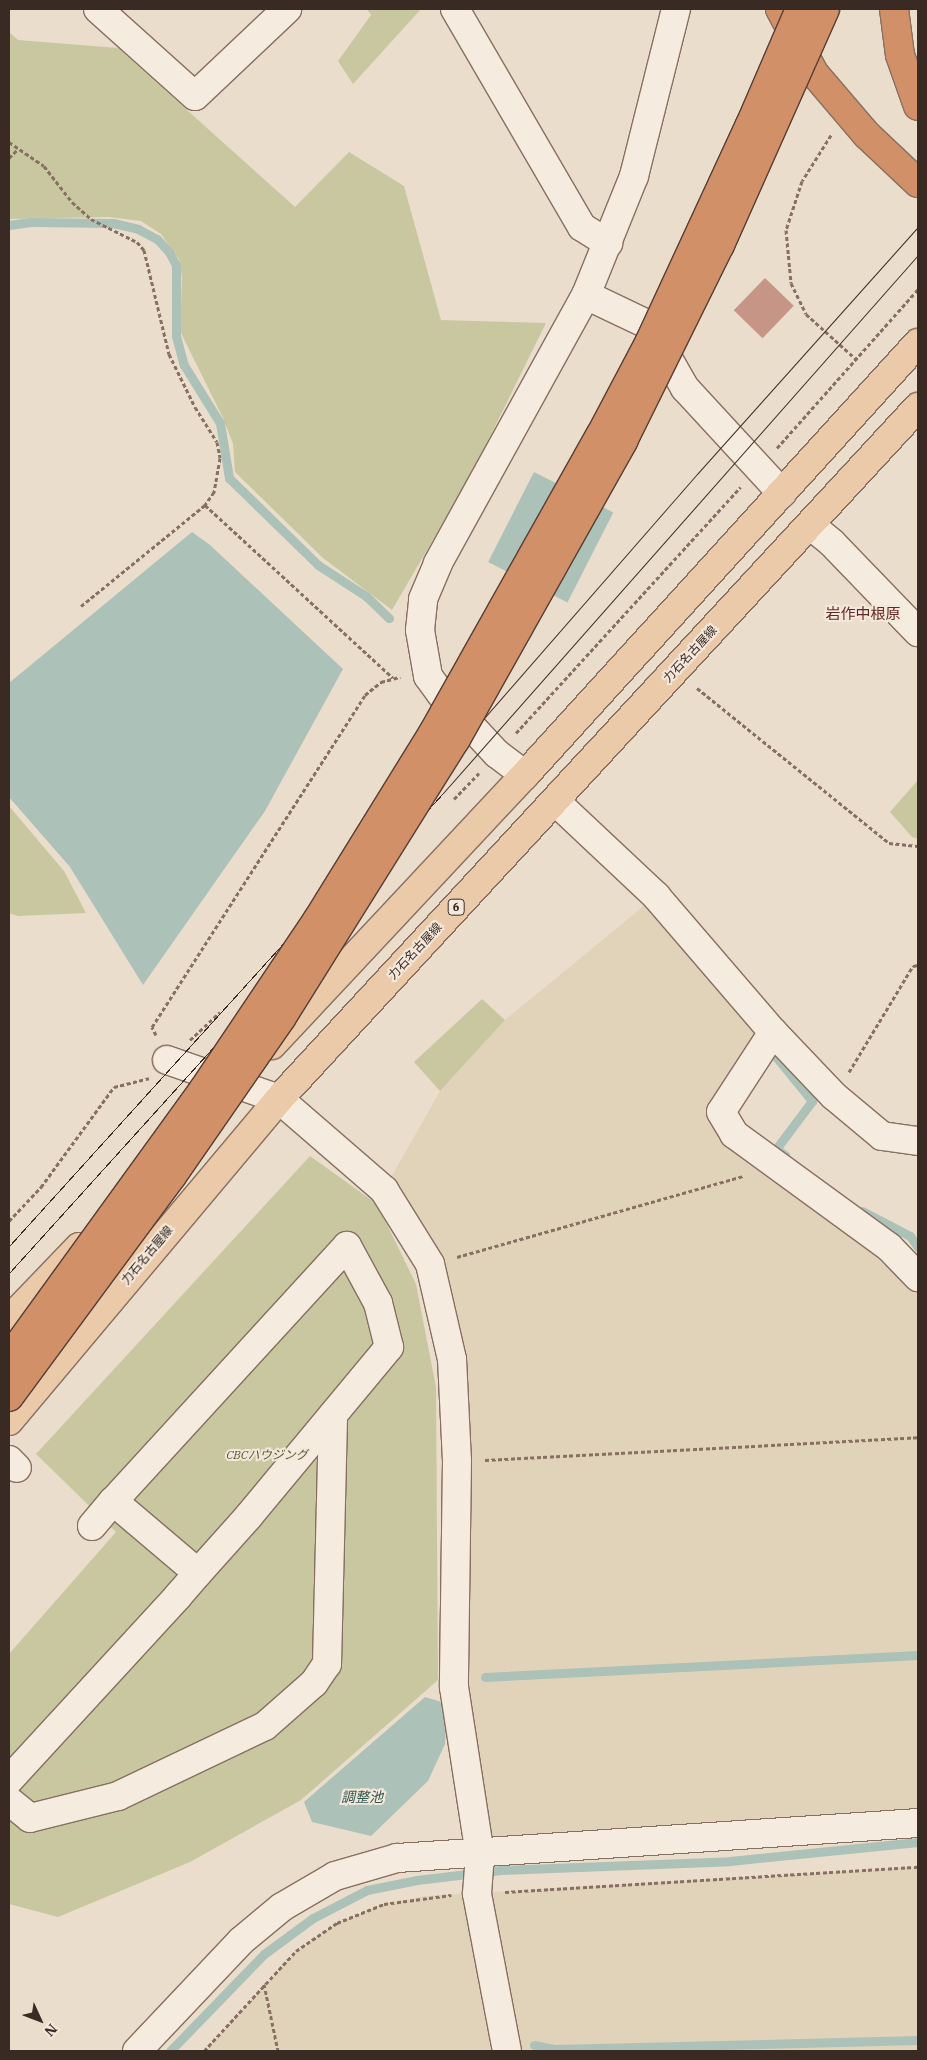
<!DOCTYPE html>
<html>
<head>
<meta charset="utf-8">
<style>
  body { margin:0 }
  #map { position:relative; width:927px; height:2060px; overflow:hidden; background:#ebddcc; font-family:"IBM Plex Serif","Noto Sans JP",serif }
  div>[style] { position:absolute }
  .farmland>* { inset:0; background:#e0d3ba }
  .green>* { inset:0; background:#c9c7a0 }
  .water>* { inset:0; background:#acc1b7; transform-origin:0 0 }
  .stream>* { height:9px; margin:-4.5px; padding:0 4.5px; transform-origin:4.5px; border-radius:4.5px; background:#acc1b7 }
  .building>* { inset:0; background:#c69586; transform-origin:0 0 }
  .path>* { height:3px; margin-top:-1.5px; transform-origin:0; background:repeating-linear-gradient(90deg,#876f61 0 4px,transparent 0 6.5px) }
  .roads { filter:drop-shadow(1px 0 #876f61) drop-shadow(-1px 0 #876f61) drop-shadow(0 1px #876f61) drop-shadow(0 -1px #876f61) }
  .minor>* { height:28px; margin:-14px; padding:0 14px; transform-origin:14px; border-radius:14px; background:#f6ebdf }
  .major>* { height:28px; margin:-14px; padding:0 14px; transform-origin:14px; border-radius:14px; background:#eacaa9 }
  .highway>* { height:28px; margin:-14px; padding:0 14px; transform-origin:14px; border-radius:14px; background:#d19067 }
  .tram>* { height:1px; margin:-0.5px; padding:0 0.5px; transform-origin:0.5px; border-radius:0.5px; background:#392a23 }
  .bridges { filter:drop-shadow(1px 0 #563e35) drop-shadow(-1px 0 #563e35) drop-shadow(0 1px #563e35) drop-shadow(0 -1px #563e35) }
  .highway-bridge>* { height:28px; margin:-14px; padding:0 14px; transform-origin:14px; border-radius:14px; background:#d19067 }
  span { translate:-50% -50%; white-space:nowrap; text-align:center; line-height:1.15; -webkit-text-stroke:4px #f3e8db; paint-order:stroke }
  .shield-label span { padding:1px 4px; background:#f3e8db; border:1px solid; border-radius:4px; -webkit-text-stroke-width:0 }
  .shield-label { font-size:11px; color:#392a23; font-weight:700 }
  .street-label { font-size:12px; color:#392a23 }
  .park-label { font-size:12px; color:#51542c; font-style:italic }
  .water-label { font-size:14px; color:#34574f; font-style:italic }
  .quarter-label { font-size:15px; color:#622826 }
  .frame { position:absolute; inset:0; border:10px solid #392a23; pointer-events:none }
  .north { position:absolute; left:15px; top:1995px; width:50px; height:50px; -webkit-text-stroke:4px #f3e8db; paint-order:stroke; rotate:133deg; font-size:14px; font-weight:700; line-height:20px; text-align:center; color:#392a23 }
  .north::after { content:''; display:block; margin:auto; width:18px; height:22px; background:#392a23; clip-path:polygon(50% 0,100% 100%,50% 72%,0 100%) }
</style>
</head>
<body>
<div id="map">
  <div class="farmland">
    <i style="clip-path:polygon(656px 896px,773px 1032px,721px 1111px,918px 1277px,918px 1823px,480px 1854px,454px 1687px,457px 1461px,430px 1264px,384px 1190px,440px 1091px,505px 1020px)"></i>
    <i style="clip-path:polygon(918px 1867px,918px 2051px,204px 2051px,296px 1951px,337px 1923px,384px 1904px,425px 1896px)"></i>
  </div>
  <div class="green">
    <i style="clip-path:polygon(367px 9px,421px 9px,353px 84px,338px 61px,371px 15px)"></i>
    <i style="clip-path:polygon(9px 32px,18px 40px,118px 48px,295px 207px,349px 152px,404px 186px,441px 320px,546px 323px,472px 473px,392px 610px,323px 558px,235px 472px,233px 444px,223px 418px,180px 331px,182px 278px,179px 259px,161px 234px,141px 221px,108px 217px,9px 219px)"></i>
    <i style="clip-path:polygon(918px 780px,918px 839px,912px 837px,890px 812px)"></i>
    <i style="clip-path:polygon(9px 806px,64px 871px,86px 913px,18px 916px,9px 913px)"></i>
    <i style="clip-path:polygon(482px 999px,505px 1020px,440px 1091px,414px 1062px)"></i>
    <i style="clip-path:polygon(310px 1156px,377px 1204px,416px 1284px,436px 1387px,438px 1680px,301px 1800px,190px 1862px,58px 1917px,9px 1904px,9px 1654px,116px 1532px,36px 1454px)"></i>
  </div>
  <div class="water">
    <i style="left:534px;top:472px;width:89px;height:101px;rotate:27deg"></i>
    <i style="clip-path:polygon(192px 532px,210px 545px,343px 669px,265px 811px,143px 985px,70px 867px,9px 797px,9px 683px)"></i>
    <i style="clip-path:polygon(425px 1697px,448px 1704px,445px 1744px,428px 1781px,371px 1836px,312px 1822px,304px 1802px)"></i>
  </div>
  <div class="stream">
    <i style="left:9px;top:225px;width:22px;rotate:-8deg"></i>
    <i style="left:31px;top:222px;width:82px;rotate:0.7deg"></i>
    <i style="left:113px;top:223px;width:26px;rotate:13deg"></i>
    <i style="left:138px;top:229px;width:21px;rotate:28deg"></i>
    <i style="left:157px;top:239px;width:18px;rotate:47deg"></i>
    <i style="left:169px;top:252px;width:15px;rotate:62deg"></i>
    <i style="left:176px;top:265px;width:71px;rotate:90deg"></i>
    <i style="left:176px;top:336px;width:30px;rotate:75deg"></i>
    <i style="left:184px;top:365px;width:68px;rotate:58.2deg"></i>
    <i style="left:220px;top:423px;width:56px;rotate:80.7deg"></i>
    <i style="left:229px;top:478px;width:124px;rotate:44.3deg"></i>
    <i style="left:318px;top:565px;width:57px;rotate:32.9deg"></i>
    <i style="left:366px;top:596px;width:32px;rotate:44deg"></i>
    <i style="left:768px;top:1047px;width:70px;rotate:50.8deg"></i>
    <i style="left:812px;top:1101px;width:60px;rotate:126.9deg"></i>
    <i style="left:776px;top:1149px;width:11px;rotate:34deg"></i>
    <i style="left:862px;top:1211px;width:54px;rotate:27.5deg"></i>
    <i style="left:910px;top:1236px;width:14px;rotate:54deg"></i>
    <i style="left:485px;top:1677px;width:434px;rotate:-2.9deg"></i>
    <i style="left:534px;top:2045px;width:20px;rotate:11deg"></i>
    <i style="left:554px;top:2049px;width:364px;rotate:-1.4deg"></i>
    <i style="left:170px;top:2051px;width:135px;rotate:-45.9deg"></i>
    <i style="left:264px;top:1954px;width:61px;rotate:-36.3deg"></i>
    <i style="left:313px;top:1918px;width:61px;rotate:-27.4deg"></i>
    <i style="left:367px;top:1890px;width:51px;rotate:-11.3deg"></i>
    <i style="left:417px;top:1880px;width:84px;rotate:-6.9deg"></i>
    <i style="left:500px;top:1870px;width:230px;rotate:-2.2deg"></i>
    <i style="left:730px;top:1861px;width:189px;rotate:-5.8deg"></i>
  </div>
  <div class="building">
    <i style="left:765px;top:278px;width:40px;height:45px;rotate:44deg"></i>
  </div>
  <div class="path">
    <i style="left:831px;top:135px;width:54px;rotate:122.2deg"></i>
    <i style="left:802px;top:181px;width:52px;rotate:108.1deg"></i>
    <i style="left:786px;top:230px;width:53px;rotate:84.6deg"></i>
    <i style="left:791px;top:283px;width:34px;rotate:64deg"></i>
    <i style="left:806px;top:314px;width:67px;rotate:42deg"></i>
    <i style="left:9px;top:142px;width:42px;rotate:34.4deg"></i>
    <i style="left:44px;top:166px;width:46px;rotate:52.1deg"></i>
    <i style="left:72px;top:202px;width:25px;rotate:42deg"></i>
    <i style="left:91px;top:219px;width:51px;rotate:26.6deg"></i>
    <i style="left:137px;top:242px;width:11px;rotate:49deg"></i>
    <i style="left:144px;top:250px;width:107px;rotate:76.5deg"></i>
    <i style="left:169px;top:354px;width:59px;rotate:63.9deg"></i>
    <i style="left:195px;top:407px;width:41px;rotate:57.8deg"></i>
    <i style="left:217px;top:442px;width:16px;rotate:79deg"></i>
    <i style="left:220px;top:458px;width:35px;rotate:100deg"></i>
    <i style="left:214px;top:492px;width:16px;rotate:125deg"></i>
    <i style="left:205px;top:505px;width:160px;rotate:140.8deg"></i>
    <i style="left:9px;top:158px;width:11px;rotate:-45deg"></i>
    <i style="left:777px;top:448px;width:213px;rotate:-48.4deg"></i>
    <i style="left:205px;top:505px;width:255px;rotate:42.6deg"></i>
    <i style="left:697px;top:688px;width:247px;rotate:38.9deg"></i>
    <i style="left:889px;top:843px;width:29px;rotate:6deg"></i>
    <i style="left:516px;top:733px;width:333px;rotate:-47.6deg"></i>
    <i style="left:454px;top:799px;width:36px;rotate:-46deg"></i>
    <i style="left:156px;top:1035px;width:9px;rotate:-117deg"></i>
    <i style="left:152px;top:1027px;width:394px;rotate:-57.3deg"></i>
    <i style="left:365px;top:695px;width:21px;rotate:-39deg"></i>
    <i style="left:381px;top:682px;width:20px;rotate:-15deg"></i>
    <i style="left:190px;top:1040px;width:41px;rotate:-43deg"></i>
    <i style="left:849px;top:1072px;width:124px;rotate:-58.9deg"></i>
    <i style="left:913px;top:966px;width:5px;rotate:-11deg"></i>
    <i style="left:9px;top:1221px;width:47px;rotate:-46.7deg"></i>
    <i style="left:41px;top:1187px;width:124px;rotate:-53.9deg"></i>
    <i style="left:114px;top:1087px;width:36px;rotate:-14deg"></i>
    <i style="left:457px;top:1257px;width:298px;rotate:-15.8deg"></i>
    <i style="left:485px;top:1460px;width:434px;rotate:-3deg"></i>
    <i style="left:505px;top:1892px;width:414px;rotate:-3.5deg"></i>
    <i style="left:264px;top:1984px;width:68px;rotate:78.2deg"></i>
    <i style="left:204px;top:2051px;width:136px;rotate:-47.4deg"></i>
    <i style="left:296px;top:1951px;width:50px;rotate:-34.3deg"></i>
    <i style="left:337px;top:1923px;width:51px;rotate:-22deg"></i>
    <i style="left:384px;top:1904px;width:68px;rotate:-7.7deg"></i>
  </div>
  <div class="roads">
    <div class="minor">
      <i style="left:98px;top:9px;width:130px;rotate:41.9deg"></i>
      <i style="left:195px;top:96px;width:127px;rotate:-43.4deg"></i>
      <i style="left:455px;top:9px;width:252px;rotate:59.8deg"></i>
      <i style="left:582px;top:227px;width:31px;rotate:32deg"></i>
      <i style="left:586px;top:295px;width:70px;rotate:25.5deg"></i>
      <i style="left:649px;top:325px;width:73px;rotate:60.3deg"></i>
      <i style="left:685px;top:388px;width:143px;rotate:47.3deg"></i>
      <i style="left:810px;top:525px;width:28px;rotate:39deg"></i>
      <i style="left:832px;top:543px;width:124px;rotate:46deg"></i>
      <i style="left:525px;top:775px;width:35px;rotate:-143deg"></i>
      <i style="left:497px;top:754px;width:82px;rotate:-133deg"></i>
      <i style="left:441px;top:694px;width:22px;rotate:-126deg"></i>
      <i style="left:428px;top:676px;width:47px;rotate:-99.9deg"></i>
      <i style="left:420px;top:630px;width:31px;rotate:-84deg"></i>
      <i style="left:423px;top:599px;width:39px;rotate:-67deg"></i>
      <i style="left:438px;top:563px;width:306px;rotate:-61.1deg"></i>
      <i style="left:586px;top:295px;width:128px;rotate:-68deg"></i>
      <i style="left:634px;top:176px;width:172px;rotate:-75.9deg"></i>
      <i style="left:555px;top:801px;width:139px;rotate:43.2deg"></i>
      <i style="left:656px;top:896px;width:179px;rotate:49.3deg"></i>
      <i style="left:773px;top:1032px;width:88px;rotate:46.4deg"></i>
      <i style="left:834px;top:1096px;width:62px;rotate:39.8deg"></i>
      <i style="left:882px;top:1136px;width:36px;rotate:8deg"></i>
      <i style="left:773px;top:1032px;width:95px;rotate:123deg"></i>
      <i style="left:721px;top:1112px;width:26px;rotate:59deg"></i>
      <i style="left:734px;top:1134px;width:192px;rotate:36.1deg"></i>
      <i style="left:889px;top:1247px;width:42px;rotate:46deg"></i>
      <i style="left:167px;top:1060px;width:119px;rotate:19.2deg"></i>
      <i style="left:279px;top:1099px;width:139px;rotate:40.9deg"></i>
      <i style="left:384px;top:1190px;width:87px;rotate:58.1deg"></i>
      <i style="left:430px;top:1264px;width:98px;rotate:77deg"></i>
      <i style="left:452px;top:1359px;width:102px;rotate:87.2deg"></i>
      <i style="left:457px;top:1461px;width:226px;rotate:90.8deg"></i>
      <i style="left:454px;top:1687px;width:169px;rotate:81.2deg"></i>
      <i style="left:480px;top:1854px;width:40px;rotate:94.3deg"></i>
      <i style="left:477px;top:1894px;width:160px;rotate:79.2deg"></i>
      <i style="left:9px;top:1460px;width:11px;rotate:45deg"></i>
      <i style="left:92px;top:1526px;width:33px;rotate:-50deg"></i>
      <i style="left:9px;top:1780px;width:250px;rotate:-47.4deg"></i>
      <i style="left:178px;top:1596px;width:30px;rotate:-49deg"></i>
      <i style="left:198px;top:1573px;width:75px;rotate:-48.2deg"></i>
      <i style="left:248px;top:1517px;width:221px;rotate:-50.3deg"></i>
      <i style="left:389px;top:1347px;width:45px;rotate:-104deg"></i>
      <i style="left:378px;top:1303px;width:65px;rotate:-118.5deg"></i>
      <i style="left:347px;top:1246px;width:346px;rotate:132.5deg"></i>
      <i style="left:113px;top:1501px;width:111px;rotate:40.3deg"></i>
      <i style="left:9px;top:1801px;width:27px;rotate:39deg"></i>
      <i style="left:30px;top:1818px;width:91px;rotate:-14deg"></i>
      <i style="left:118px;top:1796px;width:163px;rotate:-25.5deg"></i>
      <i style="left:265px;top:1726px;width:65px;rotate:-41.3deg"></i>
      <i style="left:314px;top:1683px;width:23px;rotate:-56deg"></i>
      <i style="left:327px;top:1664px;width:249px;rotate:-88.6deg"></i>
      <i style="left:137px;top:2051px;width:151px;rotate:-46.6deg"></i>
      <i style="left:241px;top:1941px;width:53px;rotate:-39.7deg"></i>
      <i style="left:282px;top:1907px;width:61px;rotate:-30.3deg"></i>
      <i style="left:335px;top:1876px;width:65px;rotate:-16.2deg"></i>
      <i style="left:397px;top:1858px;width:522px;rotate:-3.84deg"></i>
    </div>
    <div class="major">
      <i style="left:272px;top:1045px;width:370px;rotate:-46.9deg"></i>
      <i style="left:525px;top:775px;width:584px;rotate:-47.71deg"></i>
      <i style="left:9px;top:1320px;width:101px;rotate:-46.2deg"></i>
      <i style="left:9px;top:1421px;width:420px;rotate:-50deg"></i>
      <i style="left:279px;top:1099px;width:942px;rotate:-47.28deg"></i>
    </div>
    <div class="highway">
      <i style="left:780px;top:9px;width:72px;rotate:62deg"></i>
      <i style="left:814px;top:73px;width:82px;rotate:49.5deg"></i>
      <i style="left:867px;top:135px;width:70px;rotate:43.3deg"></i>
      <i style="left:894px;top:9px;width:46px;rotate:82.6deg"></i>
      <i style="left:900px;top:55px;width:54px;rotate:70.6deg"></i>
    </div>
  </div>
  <div class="tram">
    <i style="left:9px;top:1246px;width:587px;rotate:-47.83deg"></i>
    <i style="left:403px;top:811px;width:447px;rotate:-48.9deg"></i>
    <i style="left:697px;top:474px;width:331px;rotate:-48.2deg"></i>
    <i style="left:9px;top:1273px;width:647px;rotate:-47.88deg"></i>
    <i style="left:443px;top:793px;width:718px;rotate:-48.56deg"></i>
  </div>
  <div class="bridges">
    <div class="highway-bridge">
      <i style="left:9px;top:1358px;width:331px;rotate:-54.1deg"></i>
      <i style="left:203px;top:1090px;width:206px;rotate:-56.1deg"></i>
      <i style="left:318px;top:919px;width:219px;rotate:-58.3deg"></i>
      <i style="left:433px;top:733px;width:341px;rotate:-60.7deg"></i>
      <i style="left:600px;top:436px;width:107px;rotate:-62.2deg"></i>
      <i style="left:650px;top:341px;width:238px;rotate:-65.2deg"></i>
      <i style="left:750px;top:125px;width:126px;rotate:-66.7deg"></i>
      <i style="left:9px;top:1397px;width:275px;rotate:-53.6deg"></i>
      <i style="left:172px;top:1176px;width:193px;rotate:-55.3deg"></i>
      <i style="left:282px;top:1017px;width:328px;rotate:-58deg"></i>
      <i style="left:456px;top:739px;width:342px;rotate:-60.7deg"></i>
      <i style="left:623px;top:441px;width:219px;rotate:-63.7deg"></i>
      <i style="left:720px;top:245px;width:258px;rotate:-66deg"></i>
    </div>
  </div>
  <div class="shield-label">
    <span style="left:456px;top:907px">6</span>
  </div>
  <div class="street-label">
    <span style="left:690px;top:654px;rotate:-47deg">力石名古屋線</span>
    <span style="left:415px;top:951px;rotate:-47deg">力石名古屋線</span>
    <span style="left:147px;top:1255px;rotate:-50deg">力石名古屋線</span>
  </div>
  <div class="park-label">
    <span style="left:267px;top:1455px">CBCハウジング</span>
  </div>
  <div class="water-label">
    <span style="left:362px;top:1797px">調整池</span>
  </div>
  <div class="quarter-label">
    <span style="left:863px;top:614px">岩作中根原</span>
  </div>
  <div class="frame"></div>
  <div class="north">N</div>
</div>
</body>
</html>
